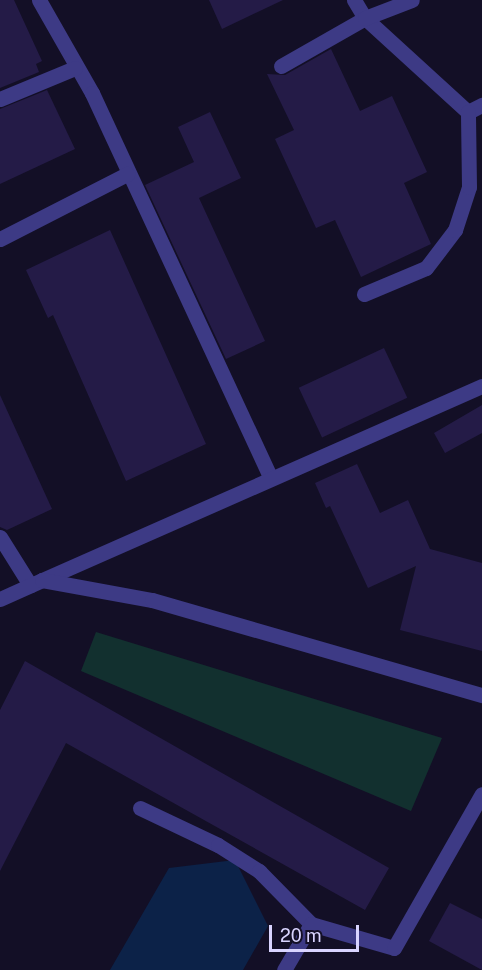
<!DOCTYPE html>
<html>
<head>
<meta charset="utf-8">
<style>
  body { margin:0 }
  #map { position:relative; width:482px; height:970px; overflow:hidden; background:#130f26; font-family:"Public Sans",sans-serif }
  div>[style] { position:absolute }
  .green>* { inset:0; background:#12302f }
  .water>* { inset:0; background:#0c2248 }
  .building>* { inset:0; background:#241b47; transform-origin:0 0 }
  .minor>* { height:15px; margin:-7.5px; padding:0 7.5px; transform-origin:7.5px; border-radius:7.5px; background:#3d3a85 }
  span { translate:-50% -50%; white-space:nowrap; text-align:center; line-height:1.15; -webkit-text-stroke:4.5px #130f26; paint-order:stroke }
  .scale { position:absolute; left:269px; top:925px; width:90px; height:27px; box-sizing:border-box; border:3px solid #d9d4ff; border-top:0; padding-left:8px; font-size:18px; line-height:21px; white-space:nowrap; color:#d9d4ff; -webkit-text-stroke:4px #130f26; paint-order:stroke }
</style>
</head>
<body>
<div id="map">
  <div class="green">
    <i style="clip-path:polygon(96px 632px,442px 738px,411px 811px,81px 671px)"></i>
  </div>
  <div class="water">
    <i style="clip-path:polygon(235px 860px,268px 926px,243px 970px,110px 970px,169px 868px)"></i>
  </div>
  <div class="building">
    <i style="clip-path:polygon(0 0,14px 0,42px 61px,36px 64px,39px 72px,0 88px)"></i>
    <i style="clip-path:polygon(209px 0,283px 0,222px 29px)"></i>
    <i style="clip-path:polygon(331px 49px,360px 111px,392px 96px,427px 172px,404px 183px,431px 244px,361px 277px,335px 220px,316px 228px,275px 139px,294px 130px,267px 74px,285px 75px)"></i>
    <i style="clip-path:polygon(47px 90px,75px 149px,0 184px,0 109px)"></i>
    <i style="clip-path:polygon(210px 112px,241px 178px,199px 198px,265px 341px,226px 359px,145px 185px,194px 162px,178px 127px)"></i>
    <i style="clip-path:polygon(110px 230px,206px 444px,126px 481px,53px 315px,48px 318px,26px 270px)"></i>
    <i style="left:384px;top:348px;width:55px;height:94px;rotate:65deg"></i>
    <i style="clip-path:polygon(0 395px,52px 509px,7px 530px,0 527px)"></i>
    <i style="clip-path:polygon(482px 405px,482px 433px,445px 453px,434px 433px)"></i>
    <i style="clip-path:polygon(357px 464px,380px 513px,408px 500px,430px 549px,482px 563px,482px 651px,400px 630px,416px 566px,368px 588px,330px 506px,326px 508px,315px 483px)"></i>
    <i style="clip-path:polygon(25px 661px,389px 868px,365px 910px,66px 743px,0 871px,0 710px)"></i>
    <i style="clip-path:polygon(450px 903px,482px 919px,482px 970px,429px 941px)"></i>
  </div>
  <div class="minor">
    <i style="left:39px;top:0;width:107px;rotate:60.3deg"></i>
    <i style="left:92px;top:93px;width:425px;rotate:65.1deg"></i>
    <i style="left:354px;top:0;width:21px;rotate:59deg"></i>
    <i style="left:365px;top:18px;width:139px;rotate:42.4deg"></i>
    <i style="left:468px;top:112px;width:16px;rotate:-27deg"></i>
    <i style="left:281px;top:66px;width:97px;rotate:-29.7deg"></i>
    <i style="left:365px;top:18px;width:50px;rotate:-21deg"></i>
    <i style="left:0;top:99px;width:81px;rotate:-22.5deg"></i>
    <i style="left:0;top:239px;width:143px;rotate:-27.1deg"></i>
    <i style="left:364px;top:294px;width:67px;rotate:-22.8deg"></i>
    <i style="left:426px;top:268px;width:48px;rotate:-52.7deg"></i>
    <i style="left:455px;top:230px;width:45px;rotate:-72deg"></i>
    <i style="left:469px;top:187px;width:75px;rotate:-90.8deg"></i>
    <i style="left:0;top:537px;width:57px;rotate:58deg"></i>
    <i style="left:42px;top:580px;width:481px;rotate:-23.8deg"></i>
    <i style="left:0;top:599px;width:46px;rotate:-24.3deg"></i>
    <i style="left:42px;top:580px;width:112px;rotate:10.3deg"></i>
    <i style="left:152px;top:600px;width:343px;rotate:16.1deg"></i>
    <i style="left:140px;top:808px;width:86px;rotate:25.4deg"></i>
    <i style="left:218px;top:845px;width:49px;rotate:32.4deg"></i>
    <i style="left:259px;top:871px;width:74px;rotate:45.5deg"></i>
    <i style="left:311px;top:924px;width:53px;rotate:120.4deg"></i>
    <i style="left:311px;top:924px;width:86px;rotate:16.1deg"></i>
    <i style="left:394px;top:948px;width:177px;rotate:-60.3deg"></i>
  </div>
  <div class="scale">20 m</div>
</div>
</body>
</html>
